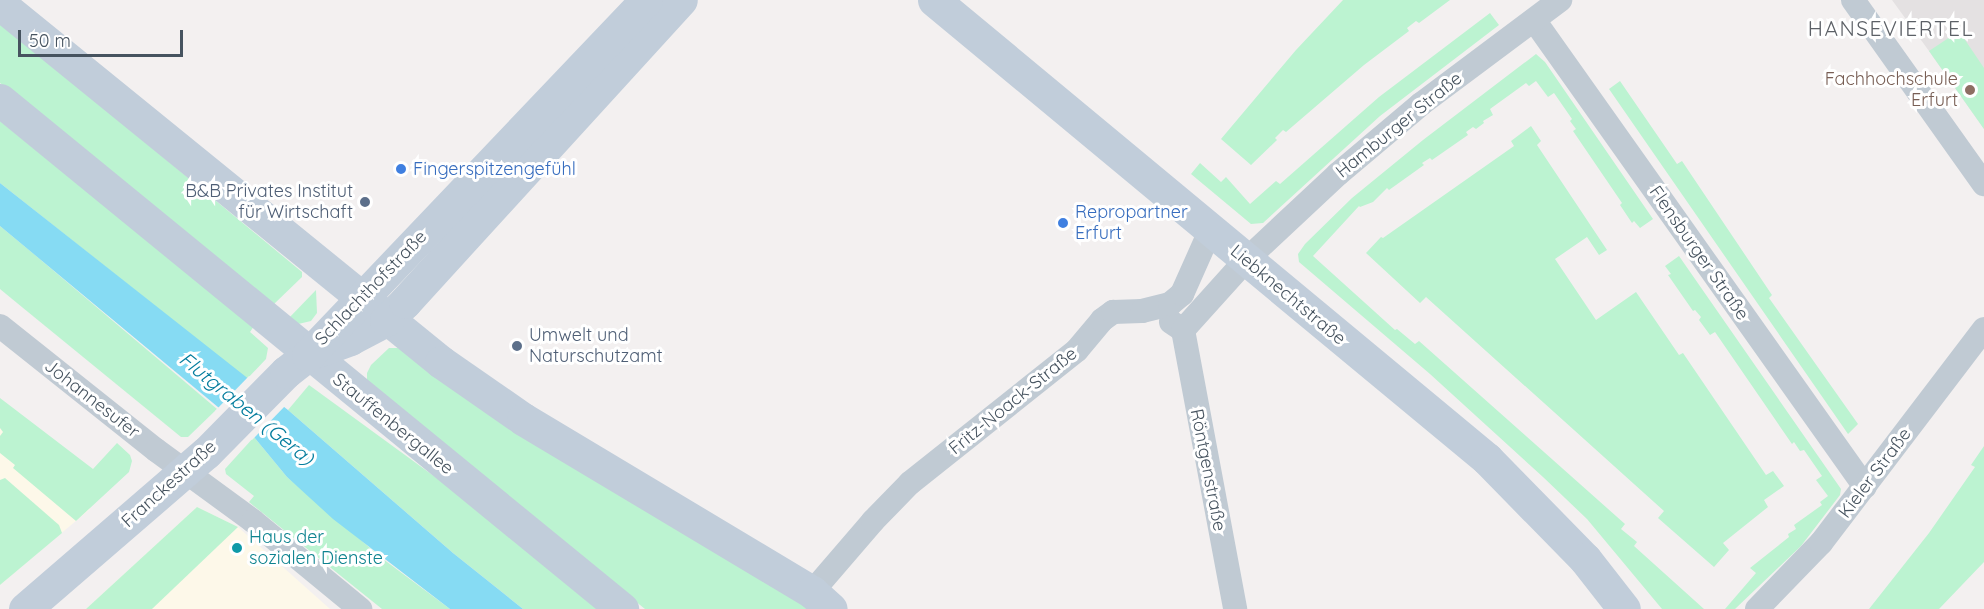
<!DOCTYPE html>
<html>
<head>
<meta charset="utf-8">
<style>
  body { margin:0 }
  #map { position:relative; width:1984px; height:609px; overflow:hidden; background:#f3f0f0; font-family:Quicksand,sans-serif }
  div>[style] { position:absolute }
  .commercial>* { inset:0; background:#fdf8e9 }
  .education>* { inset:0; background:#e4e1e2 }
  .green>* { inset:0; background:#bcf3d1 }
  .water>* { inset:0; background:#86dbf3 }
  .pier>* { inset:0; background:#f3f0f0 }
  .street>* { height:24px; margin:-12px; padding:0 12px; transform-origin:12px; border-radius:12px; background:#c0cad3 }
  .secondary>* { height:33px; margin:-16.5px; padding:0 16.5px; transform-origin:16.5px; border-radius:16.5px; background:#c1cdda }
  .dots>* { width:16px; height:16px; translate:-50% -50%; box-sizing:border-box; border:3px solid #fff; border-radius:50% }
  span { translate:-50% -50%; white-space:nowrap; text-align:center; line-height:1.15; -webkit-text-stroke:6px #fff; paint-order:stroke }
  .education-label { font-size:18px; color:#785e54 }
  .right { translate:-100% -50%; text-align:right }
  .street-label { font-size:18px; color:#46535f }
  .shop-label { font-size:18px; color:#366cbe }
  .left { translate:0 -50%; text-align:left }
  .service-label { font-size:18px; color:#4e5e75 }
  .culture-label { font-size:18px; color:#0d838f }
  .water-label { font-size:20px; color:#047d9e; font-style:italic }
  .quarter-label { font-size:21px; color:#5c6066; letter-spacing:1.5px }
  .scale { position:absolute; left:18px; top:30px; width:165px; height:27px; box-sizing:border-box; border:3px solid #46535f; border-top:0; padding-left:8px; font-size:18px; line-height:21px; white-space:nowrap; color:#46535f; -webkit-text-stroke:4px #fff; paint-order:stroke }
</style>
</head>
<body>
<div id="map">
  <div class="commercial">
    <i style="clip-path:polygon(0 418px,90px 509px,0 585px)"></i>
    <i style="clip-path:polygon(197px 507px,238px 527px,330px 609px,86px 609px)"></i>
  </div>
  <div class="education">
    <i style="clip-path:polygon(1892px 0,1984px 0,1984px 129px,1929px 51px)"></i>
  </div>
  <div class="green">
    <i style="clip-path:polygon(1343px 0,1450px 0,1419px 23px,1416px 21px,1407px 28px,1409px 31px,1364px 65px,1286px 132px,1283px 130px,1275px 138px,1277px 140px,1251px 165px,1221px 139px,1296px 50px)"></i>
    <i style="clip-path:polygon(1490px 13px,1499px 25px,1380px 116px,1263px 223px,1251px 224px,1191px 174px,1200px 163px,1221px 182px,1226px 177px,1250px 204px,1276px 181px,1280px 184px,1379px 97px)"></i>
    <i style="clip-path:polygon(0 22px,302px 272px,302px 277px,273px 305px,0 83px)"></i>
    <i style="clip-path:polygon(1959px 31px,1984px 68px,1984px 129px,1929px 51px)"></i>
    <i style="clip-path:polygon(1536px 54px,1545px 62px,1653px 219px,1640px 228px,1634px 221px,1632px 223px,1620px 205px,1622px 203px,1573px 131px,1576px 129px,1570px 121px,1572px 119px,1554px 93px,1548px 97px,1536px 81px,1529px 86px,1526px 83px,1490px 109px,1493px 115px,1483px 121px,1484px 123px,1476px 129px,1473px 127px,1466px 132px,1468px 135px,1432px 160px,1430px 158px,1422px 163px,1424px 165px,1389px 190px,1387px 188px,1373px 202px,1360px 207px,1359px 206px,1313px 256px,1395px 330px,1397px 329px,1415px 344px,1419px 341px,1625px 524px,1621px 529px,1637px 542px,1634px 546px,1704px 609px,1662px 609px,1587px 519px,1543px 477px,1430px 374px,1299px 262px,1298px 254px,1305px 244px,1352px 198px,1423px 140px)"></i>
    <i style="clip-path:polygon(1620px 81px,1677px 164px,1682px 161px,1772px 295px,1769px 298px,1858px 424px,1848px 434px,1609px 89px)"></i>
    <i style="clip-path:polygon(0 121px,254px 326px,250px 332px,268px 348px,266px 359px,247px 379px,0 183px)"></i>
    <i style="clip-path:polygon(1531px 126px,1541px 141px,1537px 145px,1607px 250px,1599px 255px,1587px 237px,1555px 259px,1596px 320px,1636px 292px,1679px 355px,1683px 353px,1766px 475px,1773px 471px,1784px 486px,1764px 500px,1768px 507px,1723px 543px,1729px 550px,1714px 567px,1658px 518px,1664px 511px,1426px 297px,1420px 303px,1366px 253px,1381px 237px,1383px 238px,1514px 146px,1511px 141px)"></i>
    <i style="clip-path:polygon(0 226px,35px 255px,217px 409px,188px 437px,181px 437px,17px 303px,0 289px)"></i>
    <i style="clip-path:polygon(1679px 256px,1841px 489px,1840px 495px,1801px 546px,1735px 609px,1725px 609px,1756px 573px,1750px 568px,1789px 537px,1788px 534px,1796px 529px,1794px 525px,1822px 505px,1820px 502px,1828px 496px,1816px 480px,1822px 476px,1804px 450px,1800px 451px,1794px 442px,1792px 444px,1715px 332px,1710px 335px,1699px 320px,1701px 317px,1695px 310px,1693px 311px,1668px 275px,1671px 274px,1665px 266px)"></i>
    <i style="clip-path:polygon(316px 290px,317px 313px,311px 321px,294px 325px,287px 320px)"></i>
    <i style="clip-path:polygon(389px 348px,398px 348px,809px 609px,645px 609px,384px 398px,367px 381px,367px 373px,371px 365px)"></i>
    <i style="clip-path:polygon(309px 385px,453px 490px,604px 609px,523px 609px,453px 553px,288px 410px)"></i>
    <i style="clip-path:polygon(0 398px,93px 469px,117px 443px,130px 455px,132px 461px,129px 472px,76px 521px,13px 468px,15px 465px,0 453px,0 436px,3px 432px,0 428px)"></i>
    <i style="clip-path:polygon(254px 437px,287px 477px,383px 559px,450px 609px,382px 609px,249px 502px,254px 496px,226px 474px,225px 469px)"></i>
    <i style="clip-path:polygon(1984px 446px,1984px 562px,1939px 609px,1869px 609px,1929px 533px,1975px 467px,1971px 465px)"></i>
    <i style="clip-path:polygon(5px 478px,59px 525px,62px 533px,0 585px,0 480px)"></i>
    <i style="clip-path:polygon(197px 507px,238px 527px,152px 609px,86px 609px)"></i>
  </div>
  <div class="water">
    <i style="clip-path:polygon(0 183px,288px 410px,453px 553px,523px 609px,450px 609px,333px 519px,287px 477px,254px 437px,0 226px)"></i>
  </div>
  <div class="pier">
    <i style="clip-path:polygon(249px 376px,286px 405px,252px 440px,215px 411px)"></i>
  </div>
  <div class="street">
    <i style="left:1853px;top:0;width:226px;rotate:54.6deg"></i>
    <i style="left:1534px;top:20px;width:572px;rotate:54.67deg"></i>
    <i style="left:1171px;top:322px;width:14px;rotate:34deg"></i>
    <i style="left:1183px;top:330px;width:284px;rotate:79.4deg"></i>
    <i style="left:0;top:326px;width:199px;rotate:38.5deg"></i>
    <i style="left:156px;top:450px;width:120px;rotate:36.2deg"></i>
    <i style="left:253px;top:521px;width:139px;rotate:39.4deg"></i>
    <i style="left:1183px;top:330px;width:94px;rotate:-48deg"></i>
    <i style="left:1246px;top:260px;width:126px;rotate:-43.1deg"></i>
    <i style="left:1338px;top:174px;width:109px;rotate:-40.1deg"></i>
    <i style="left:1421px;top:104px;width:174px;rotate:-36.8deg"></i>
    <i style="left:812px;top:592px;width:94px;rotate:-49.3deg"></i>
    <i style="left:873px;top:521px;width:53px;rotate:-45.8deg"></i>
    <i style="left:910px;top:483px;width:213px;rotate:-38.5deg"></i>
    <i style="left:1077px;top:350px;width:39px;rotate:-50deg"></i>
    <i style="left:1102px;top:320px;width:14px;rotate:-36deg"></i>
    <i style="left:1113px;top:312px;width:29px;rotate:-2deg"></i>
    <i style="left:1142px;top:311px;width:29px;rotate:-14deg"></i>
    <i style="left:1170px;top:304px;width:16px;rotate:-40deg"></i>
    <i style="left:1182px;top:294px;width:69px;rotate:-66deg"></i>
    <i style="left:1757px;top:609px;width:92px;rotate:-45.9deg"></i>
    <i style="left:1821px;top:543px;width:269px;rotate:-52.7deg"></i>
  </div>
  <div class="secondary">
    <i style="left:934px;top:0;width:719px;rotate:39.69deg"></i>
    <i style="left:1487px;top:459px;width:140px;rotate:45.6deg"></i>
    <i style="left:1585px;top:559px;width:63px;rotate:52deg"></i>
    <i style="left:0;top:4px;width:568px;rotate:39.07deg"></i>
    <i style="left:441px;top:362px;width:100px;rotate:34.8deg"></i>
    <i style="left:523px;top:419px;width:337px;rotate:30.9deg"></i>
    <i style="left:812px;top:592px;width:25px;rotate:42deg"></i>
    <i style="left:0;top:100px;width:804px;rotate:39.29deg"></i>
    <i style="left:315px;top:352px;width:37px;rotate:-20deg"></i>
    <i style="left:350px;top:339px;width:41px;rotate:-27.8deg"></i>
    <i style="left:386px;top:320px;width:26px;rotate:-43deg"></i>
    <i style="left:405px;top:302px;width:409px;rotate:-47.6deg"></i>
    <i style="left:25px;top:609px;width:239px;rotate:-40.8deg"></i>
    <i style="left:206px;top:453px;width:114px;rotate:-45.4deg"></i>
    <i style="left:286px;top:372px;width:28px;rotate:-38deg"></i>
    <i style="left:308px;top:355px;width:490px;rotate:-46.4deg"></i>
  </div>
  <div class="dots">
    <i style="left:1970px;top:90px;background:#8d6e63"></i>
    <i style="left:401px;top:169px;background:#3f7fe0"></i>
    <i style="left:365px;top:202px;background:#5c6f8a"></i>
    <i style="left:1063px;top:223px;background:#3f7fe0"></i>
    <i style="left:517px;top:346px;background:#5c6f8a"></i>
    <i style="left:237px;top:548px;background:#0f9aa8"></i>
  </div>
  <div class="education-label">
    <span class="right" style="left:1958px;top:90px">Fachhochschule<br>Erfurt</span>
  </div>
  <div class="street-label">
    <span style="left:1399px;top:125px;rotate:-39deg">Hamburger Straße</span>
    <span style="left:1699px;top:253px;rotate:55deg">Flensburger Straße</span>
    <span style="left:371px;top:288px;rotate:-46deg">Schlachthofstraße</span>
    <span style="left:1288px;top:295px;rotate:40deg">Liebknechtstraße</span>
    <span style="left:92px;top:399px;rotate:38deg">Johannesufer</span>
    <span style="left:1013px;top:401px;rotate:-39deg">Fritz-Noack-Straße</span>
    <span style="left:393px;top:424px;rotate:39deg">Stauffenbergallee</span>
    <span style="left:1208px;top:470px;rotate:79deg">Röntgenstraße</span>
    <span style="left:1875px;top:473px;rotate:-53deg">Kieler Straße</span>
    <span style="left:169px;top:484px;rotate:-42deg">Franckestraße</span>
  </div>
  <div class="shop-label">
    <span class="left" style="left:413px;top:169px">Fingerspitzengefühl</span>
    <span class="left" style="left:1075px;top:223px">Repropartner<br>Erfurt</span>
  </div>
  <div class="service-label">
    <span class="right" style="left:353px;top:202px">B&amp;B Privates Institut<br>für Wirtschaft</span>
    <span class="left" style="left:529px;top:346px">Umwelt und<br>Naturschutzamt</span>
  </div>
  <div class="culture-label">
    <span class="left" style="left:249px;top:548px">Haus der<br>sozialen Dienste</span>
  </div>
  <div class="water-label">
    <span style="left:247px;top:408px;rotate:39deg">Flutgraben (Gera)</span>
  </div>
  <div class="quarter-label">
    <span style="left:1891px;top:28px">HANSEVIERTEL</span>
  </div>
  <div class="scale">50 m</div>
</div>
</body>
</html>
